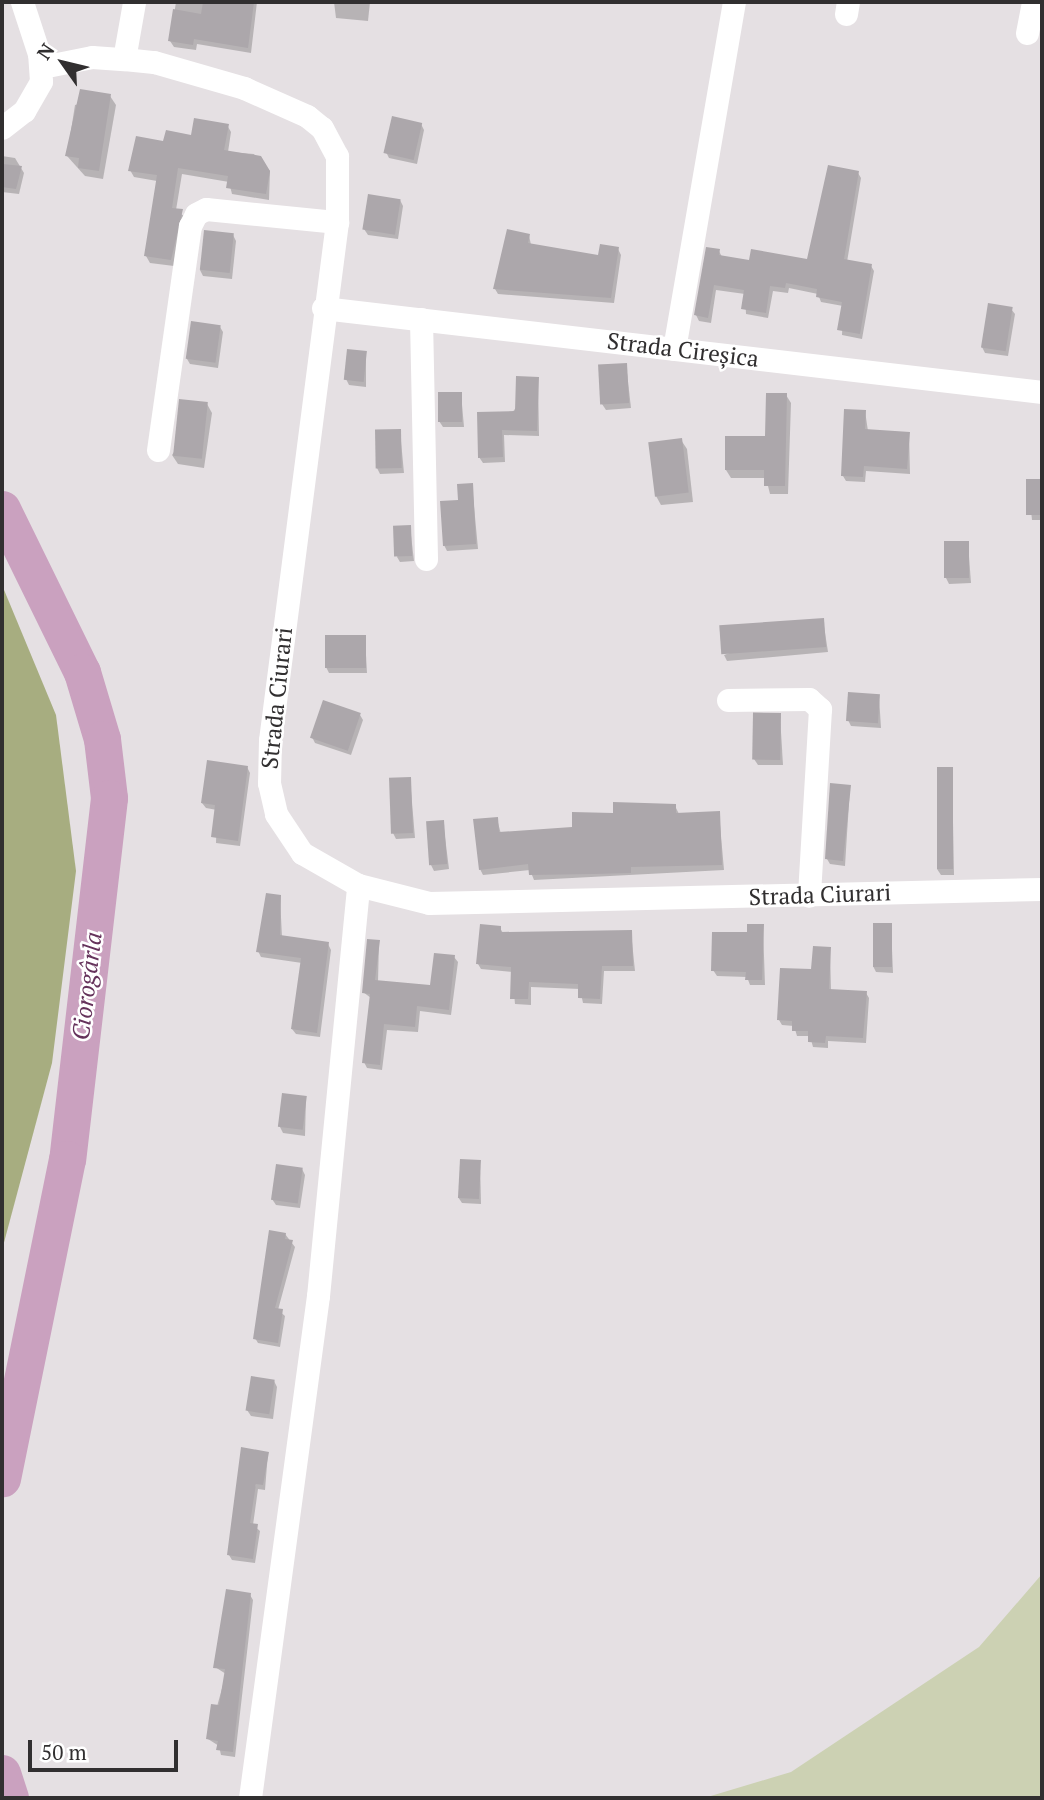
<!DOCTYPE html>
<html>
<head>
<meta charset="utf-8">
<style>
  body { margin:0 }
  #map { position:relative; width:1044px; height:1800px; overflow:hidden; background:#e5e0e3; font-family:"PT Serif",serif }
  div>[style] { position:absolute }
  .green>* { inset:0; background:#ccd1b3 }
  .forest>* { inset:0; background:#a7ad80 }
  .shadow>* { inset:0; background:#0003 }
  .river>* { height:37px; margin:-18.5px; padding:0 18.5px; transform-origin:18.5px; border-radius:18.5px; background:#caa1bf }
  .building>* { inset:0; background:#aca7ab; transform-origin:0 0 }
  .minor>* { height:23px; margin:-11.5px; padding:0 11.5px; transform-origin:11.5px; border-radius:11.5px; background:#fff }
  span { translate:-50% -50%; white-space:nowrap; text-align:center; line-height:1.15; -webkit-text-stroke:5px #fff; paint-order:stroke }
  .street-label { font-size:23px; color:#312f30 }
  .water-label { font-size:24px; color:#65325b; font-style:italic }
  .frame { position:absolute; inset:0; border:4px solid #312f30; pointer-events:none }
  .north { position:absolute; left:28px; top:28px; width:70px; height:70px; -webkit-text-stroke:5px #fff; paint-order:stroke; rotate:304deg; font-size:19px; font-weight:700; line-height:28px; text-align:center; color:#312f30 }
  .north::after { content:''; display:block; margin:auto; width:24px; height:32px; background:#312f30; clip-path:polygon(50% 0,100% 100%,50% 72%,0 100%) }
  .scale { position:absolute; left:28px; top:1740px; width:150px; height:32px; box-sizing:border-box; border:4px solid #312f30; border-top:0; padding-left:9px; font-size:21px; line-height:24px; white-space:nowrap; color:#312f30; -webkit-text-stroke:5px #fff; paint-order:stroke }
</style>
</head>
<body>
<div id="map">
  <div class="green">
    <i style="clip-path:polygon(1042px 1574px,1042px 1798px,704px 1798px,791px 1772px,979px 1647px)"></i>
  </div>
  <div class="forest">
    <i style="clip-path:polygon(2px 585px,56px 715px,76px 871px,52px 1063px,2px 1250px)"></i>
  </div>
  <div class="shadow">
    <i style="clip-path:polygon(176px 2px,257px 2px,251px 53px,197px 44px,196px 50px,174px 47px,170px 41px)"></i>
    <i style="clip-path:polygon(334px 2px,370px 2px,368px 21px,336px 18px)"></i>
    <i style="clip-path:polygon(110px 96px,116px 105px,103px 179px,85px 176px,67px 156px,75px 105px)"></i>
    <i style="clip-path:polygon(421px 124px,424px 130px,417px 164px,389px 158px,386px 152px)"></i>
    <i style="clip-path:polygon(227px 125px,231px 132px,228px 152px,254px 154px,270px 171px,269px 200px,232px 194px,229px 182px,182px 174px,176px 210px,185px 217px,174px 266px,150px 263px,146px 256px,157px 181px,134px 177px,130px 170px,165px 143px)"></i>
    <i style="clip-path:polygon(2px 156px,15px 158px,24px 173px,19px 194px,2px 192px)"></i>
    <i style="clip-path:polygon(858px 173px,861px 178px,847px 262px,871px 266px,874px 271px,862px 339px,842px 335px,843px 306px,821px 302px,818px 294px,789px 288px,788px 293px,773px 291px,768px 318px,746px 314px,745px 294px,716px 290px,711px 323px,699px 321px,696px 315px,719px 251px,722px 257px,751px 262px,809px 261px)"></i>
    <i style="clip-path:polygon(400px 200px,403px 206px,398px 239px,368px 235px,364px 229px)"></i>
    <i style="clip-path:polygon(233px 235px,236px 241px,232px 279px,203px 276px,200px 270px)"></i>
    <i style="clip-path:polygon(529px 235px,531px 245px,599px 257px,618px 249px,621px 255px,614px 303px,498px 294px,495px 289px)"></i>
    <i style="clip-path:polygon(1011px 309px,1015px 314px,1008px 356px,985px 353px,982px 347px)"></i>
    <i style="clip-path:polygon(220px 327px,223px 332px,218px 368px,190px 364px,187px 359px)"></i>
    <i style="clip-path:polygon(366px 353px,366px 387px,349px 385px,346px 379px)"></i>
    <i style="clip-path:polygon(626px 364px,631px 408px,606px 410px,602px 404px)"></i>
    <i style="clip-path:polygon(538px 378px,539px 436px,504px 435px,505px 462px,483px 463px,479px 457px)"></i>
    <i style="clip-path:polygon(461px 393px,464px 427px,443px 427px,439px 421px)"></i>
    <i style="clip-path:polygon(786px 395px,791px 403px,788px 494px,770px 494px,766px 478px,731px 478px,726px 470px,767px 438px)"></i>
    <i style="clip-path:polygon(207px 404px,212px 413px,204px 468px,178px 464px,172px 455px)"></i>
    <i style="clip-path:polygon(865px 411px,868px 431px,909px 433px,910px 474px,866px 471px,865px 482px,846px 481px,843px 476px)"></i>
    <i style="clip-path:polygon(400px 431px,404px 473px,380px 474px,377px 468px)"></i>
    <i style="clip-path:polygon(681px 440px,687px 449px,693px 502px,661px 505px,656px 496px)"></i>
    <i style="clip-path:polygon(1042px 481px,1042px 520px,1032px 520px,1028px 482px)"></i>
    <i style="clip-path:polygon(472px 485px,478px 549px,447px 551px,444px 545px,459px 501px)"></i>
    <i style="clip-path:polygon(410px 527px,414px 561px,400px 562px,397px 557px)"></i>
    <i style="clip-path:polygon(968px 543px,971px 583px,949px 584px,946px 578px)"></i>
    <i style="clip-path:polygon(823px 620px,828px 652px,727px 661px,724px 655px)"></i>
    <i style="clip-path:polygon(365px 637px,367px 673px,329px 673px,326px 667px)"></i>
    <i style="clip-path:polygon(879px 696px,881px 728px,851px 726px,848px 720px)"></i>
    <i style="clip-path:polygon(360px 715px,363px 720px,351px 755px,315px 743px,312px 737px)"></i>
    <i style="clip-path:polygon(780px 715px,783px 765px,758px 765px,754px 759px)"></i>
    <i style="clip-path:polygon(247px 767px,250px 773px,240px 846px,216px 843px,217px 810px,206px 808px,202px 803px)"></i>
    <i style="clip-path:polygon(952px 769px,954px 875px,941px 875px,937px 869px)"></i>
    <i style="clip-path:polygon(410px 779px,415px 838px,396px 839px,393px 833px)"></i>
    <i style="clip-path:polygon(850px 787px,845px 866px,830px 864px,827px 859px)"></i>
    <i style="clip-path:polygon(675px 806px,679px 814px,719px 813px,724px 870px,534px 880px,530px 870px,483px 875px,480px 869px,497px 819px,501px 834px,573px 829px,614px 815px)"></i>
    <i style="clip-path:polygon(443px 821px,449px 869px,434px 871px,431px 865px)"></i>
    <i style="clip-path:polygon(280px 897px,282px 937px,328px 944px,331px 950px,320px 1037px,296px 1034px,292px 1029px,302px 963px,261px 957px,258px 951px)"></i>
    <i style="clip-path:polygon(891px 925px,893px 973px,876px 972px,873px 966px)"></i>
    <i style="clip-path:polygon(763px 926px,765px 985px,750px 985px,747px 977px,717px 976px,713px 970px,749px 934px)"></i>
    <i style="clip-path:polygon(500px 928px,503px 933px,631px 932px,635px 971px,604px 971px,602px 1004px,583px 1003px,580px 989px,531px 987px,531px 1005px,515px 1004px,512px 972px,481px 969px,478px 964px)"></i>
    <i style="clip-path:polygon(379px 942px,378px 982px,432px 987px,454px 957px,458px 962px,451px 1015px,420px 1011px,418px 1032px,387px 1030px,382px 1070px,367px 1068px,364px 1062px,371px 998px,363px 992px)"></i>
    <i style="clip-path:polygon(830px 949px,831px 991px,866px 993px,869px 998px,866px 1043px,828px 1041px,828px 1048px,813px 1047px,810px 1036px,797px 1036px,794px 1026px,782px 1025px,779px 1020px)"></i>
    <i style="clip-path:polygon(306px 1098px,305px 1136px,283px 1133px,280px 1127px)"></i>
    <i style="clip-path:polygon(480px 1162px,481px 1204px,462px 1203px,458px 1197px)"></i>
    <i style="clip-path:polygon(302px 1169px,305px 1175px,300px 1208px,276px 1205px,272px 1199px)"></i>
    <i style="clip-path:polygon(285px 1234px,295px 1247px,278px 1310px,285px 1316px,280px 1347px,258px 1343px,255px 1338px)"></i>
    <i style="clip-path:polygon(274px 1381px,277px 1387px,273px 1419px,251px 1416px,247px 1410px)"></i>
    <i style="clip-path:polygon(268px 1453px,265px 1490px,258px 1489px,253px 1525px,260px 1531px,255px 1563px,232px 1560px,229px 1555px)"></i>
    <i style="clip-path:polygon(250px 1595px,253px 1600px,235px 1757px,221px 1755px,219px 1746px,208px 1739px,226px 1674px,215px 1667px)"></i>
  </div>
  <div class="river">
    <i style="left:2px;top:509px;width:182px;rotate:63.9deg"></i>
    <i style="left:82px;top:672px;width:70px;rotate:73.4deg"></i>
    <i style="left:102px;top:739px;width:59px;rotate:83.2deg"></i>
    <i style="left:109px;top:798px;width:363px;rotate:96.6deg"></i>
    <i style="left:67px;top:1159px;width:326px;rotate:101.5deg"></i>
    <i style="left:2px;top:1773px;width:26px;rotate:72deg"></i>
  </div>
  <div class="building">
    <i style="clip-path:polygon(203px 2px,254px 2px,248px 48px,194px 39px,193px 45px,168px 41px,173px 9px,201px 14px)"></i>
    <i style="clip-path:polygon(80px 89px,111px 94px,99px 171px,78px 168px,79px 158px,65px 156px)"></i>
    <i style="left:392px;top:116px;width:31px;height:38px;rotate:13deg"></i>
    <i style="clip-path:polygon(194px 118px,229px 124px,224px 150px,261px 156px,270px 171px,266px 194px,226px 188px,228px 176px,178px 168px,172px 208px,183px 209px,171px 260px,144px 256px,157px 175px,128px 171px,136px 136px,163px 141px,166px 130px,191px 135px)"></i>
    <i style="clip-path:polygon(2px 164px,22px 166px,16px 189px,2px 187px)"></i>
    <i style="clip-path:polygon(828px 165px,859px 171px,844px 259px,872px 264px,860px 334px,837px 330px,842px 302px,816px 297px,817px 289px,786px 283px,785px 288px,770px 286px,766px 313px,741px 309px,744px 290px,714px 285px,708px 318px,694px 315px,706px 247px,720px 249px,719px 255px,749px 260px,751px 249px,807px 259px)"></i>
    <i style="left:368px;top:194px;width:33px;height:36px;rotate:9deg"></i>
    <i style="clip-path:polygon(507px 229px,530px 234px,528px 243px,598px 255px,600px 244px,619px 247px,611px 298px,493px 289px)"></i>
    <i style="left:204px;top:230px;width:30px;height:40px;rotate:6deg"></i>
    <i style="left:988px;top:303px;width:25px;height:45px;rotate:9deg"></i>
    <i style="left:191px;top:321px;width:30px;height:38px;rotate:8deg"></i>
    <i style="left:347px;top:349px;width:20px;height:31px;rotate:6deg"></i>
    <i style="left:627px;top:363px;width:40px;height:29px;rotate:87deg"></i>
    <i style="clip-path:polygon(516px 376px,539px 377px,537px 431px,502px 430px,503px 457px,478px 458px,477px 412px,515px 411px)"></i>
    <i style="left:438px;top:392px;width:24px;height:30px"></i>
    <i style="clip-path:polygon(766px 393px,787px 393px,785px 486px,764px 486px,764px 470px,725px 470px,725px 436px,765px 436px)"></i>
    <i style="left:179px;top:399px;width:29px;height:57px;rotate:6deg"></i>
    <i style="clip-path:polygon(844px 409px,866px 410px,865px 429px,910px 432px,907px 469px,864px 466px,863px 477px,841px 476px)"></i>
    <i style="left:401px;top:429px;width:39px;height:26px;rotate:89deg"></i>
    <i style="left:682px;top:438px;width:55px;height:34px;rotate:83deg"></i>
    <i style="left:1042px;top:479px;width:36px;height:16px;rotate:90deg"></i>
    <i style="clip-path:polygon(473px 483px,476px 544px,443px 546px,440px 501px,458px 500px,457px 484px)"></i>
    <i style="left:411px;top:525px;width:31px;height:18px;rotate:88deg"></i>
    <i style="left:944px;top:541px;width:25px;height:37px"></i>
    <i style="left:824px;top:618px;width:29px;height:105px;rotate:86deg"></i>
    <i style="left:325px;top:635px;width:41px;height:33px"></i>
    <i style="left:848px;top:692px;width:32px;height:29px;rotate:4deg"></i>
    <i style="left:323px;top:700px;width:40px;height:40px;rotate:19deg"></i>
    <i style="left:781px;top:713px;width:47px;height:28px;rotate:91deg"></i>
    <i style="clip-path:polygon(207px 760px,248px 766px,238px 841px,211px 837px,215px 805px,201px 803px)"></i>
    <i style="left:937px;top:767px;width:16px;height:102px"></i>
    <i style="left:411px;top:777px;width:56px;height:22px;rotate:88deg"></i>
    <i style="clip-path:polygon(830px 783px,851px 785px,843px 861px,825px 859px)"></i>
    <i style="clip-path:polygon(613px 802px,676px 804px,676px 813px,720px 811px,722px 865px,631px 867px,631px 873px,593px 874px,529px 875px,528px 864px,479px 870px,473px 819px,498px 817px,499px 832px,572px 827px,572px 812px,613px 813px)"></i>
    <i style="left:444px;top:820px;width:44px;height:18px;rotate:86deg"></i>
    <i style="clip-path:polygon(266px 893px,281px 895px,280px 935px,329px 942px,317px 1033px,291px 1029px,301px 958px,256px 952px)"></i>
    <i style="left:873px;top:923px;width:19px;height:44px"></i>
    <i style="clip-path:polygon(480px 924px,501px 926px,501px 932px,632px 930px,633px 966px,602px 966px,600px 999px,578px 998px,578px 984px,529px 982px,528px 999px,510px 999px,511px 967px,476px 964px)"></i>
    <i style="clip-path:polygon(747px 924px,764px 924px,762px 980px,745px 980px,746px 972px,711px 971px,712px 932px,747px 932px)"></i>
    <i style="clip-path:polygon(367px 939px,380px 940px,375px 980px,430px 985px,434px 953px,455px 955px,449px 1010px,417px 1006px,415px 1027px,384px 1024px,380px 1065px,362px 1063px,370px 994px,362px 993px)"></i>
    <i style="clip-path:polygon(813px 946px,831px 947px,829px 989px,867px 991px,863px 1038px,826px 1036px,825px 1043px,808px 1042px,808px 1031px,792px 1031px,792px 1021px,777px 1020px,780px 968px,811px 969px)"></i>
    <i style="left:282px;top:1093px;width:25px;height:34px;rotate:7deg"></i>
    <i style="left:460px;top:1159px;width:21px;height:39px;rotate:3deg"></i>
    <i style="left:276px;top:1164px;width:27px;height:36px;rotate:8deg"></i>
    <i style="clip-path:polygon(269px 1230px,286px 1233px,285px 1239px,293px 1240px,275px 1308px,283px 1309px,278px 1343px,253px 1339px)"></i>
    <i style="left:251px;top:1376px;width:24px;height:35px;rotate:9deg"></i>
    <i style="clip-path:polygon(241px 1447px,269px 1452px,263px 1485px,256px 1484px,250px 1523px,258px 1524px,253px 1559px,227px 1555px)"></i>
    <i style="clip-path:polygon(226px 1589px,251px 1593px,233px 1752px,216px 1750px,218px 1741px,206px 1739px,211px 1704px,219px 1705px,225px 1669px,213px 1668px)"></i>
  </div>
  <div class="minor">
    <i style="left:846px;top:14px;width:12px;rotate:-81deg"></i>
    <i style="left:1027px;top:33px;width:32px;rotate:-79deg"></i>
    <i style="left:124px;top:59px;width:58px;rotate:-80deg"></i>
    <i style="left:42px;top:67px;width:51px;rotate:-11.3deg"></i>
    <i style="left:92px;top:57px;width:32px;rotate:4deg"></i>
    <i style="left:124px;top:59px;width:30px;rotate:6deg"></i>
    <i style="left:154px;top:62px;width:94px;rotate:16.1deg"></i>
    <i style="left:244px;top:88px;width:69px;rotate:24deg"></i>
    <i style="left:307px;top:116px;width:19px;rotate:39deg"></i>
    <i style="left:322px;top:128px;width:32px;rotate:62deg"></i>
    <i style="left:337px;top:156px;width:66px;rotate:90deg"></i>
    <i style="left:337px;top:222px;width:522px;rotate:97.37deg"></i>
    <i style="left:270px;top:740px;width:43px;rotate:91.3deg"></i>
    <i style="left:269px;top:783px;width:32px;rotate:77deg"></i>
    <i style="left:276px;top:814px;width:47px;rotate:56.3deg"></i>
    <i style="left:302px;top:853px;width:64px;rotate:29.7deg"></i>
    <i style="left:358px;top:885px;width:73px;rotate:14.2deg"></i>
    <i style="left:429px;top:903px;width:613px;rotate:-1.31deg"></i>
    <i style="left:2px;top:128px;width:28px;rotate:-38deg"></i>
    <i style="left:24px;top:111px;width:34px;rotate:-60deg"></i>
    <i style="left:41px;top:81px;width:27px;rotate:-94deg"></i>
    <i style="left:39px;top:54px;width:55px;rotate:-108.1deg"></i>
    <i style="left:323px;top:308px;width:724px;rotate:6.66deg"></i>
    <i style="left:421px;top:319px;width:240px;rotate:88.8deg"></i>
    <i style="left:674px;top:349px;width:352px;rotate:-80.2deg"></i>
    <i style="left:158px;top:450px;width:226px;rotate:-81.9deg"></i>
    <i style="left:190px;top:226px;width:13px;rotate:-63deg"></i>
    <i style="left:196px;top:214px;width:11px;rotate:-27deg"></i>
    <i style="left:206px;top:209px;width:132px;rotate:5.7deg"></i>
    <i style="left:728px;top:700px;width:81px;rotate:-0.7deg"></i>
    <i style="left:809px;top:699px;width:15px;rotate:42deg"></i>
    <i style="left:820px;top:709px;width:187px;rotate:93.4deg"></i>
    <i style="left:250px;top:1798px;width:507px;rotate:-82.29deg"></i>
    <i style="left:318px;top:1296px;width:413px;rotate:-84.4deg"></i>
  </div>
  <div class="street-label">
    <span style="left:683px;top:350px;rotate:7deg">Strada Cireșica</span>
    <span style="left:277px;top:698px;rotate:-84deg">Strada Ciurari</span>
    <span style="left:820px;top:895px;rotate:-2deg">Strada Ciurari</span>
  </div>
  <div class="water-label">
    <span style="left:87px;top:986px;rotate:-83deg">Ciorogârla</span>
  </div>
  <div class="frame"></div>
  <div class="north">N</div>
  <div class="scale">50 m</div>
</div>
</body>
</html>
